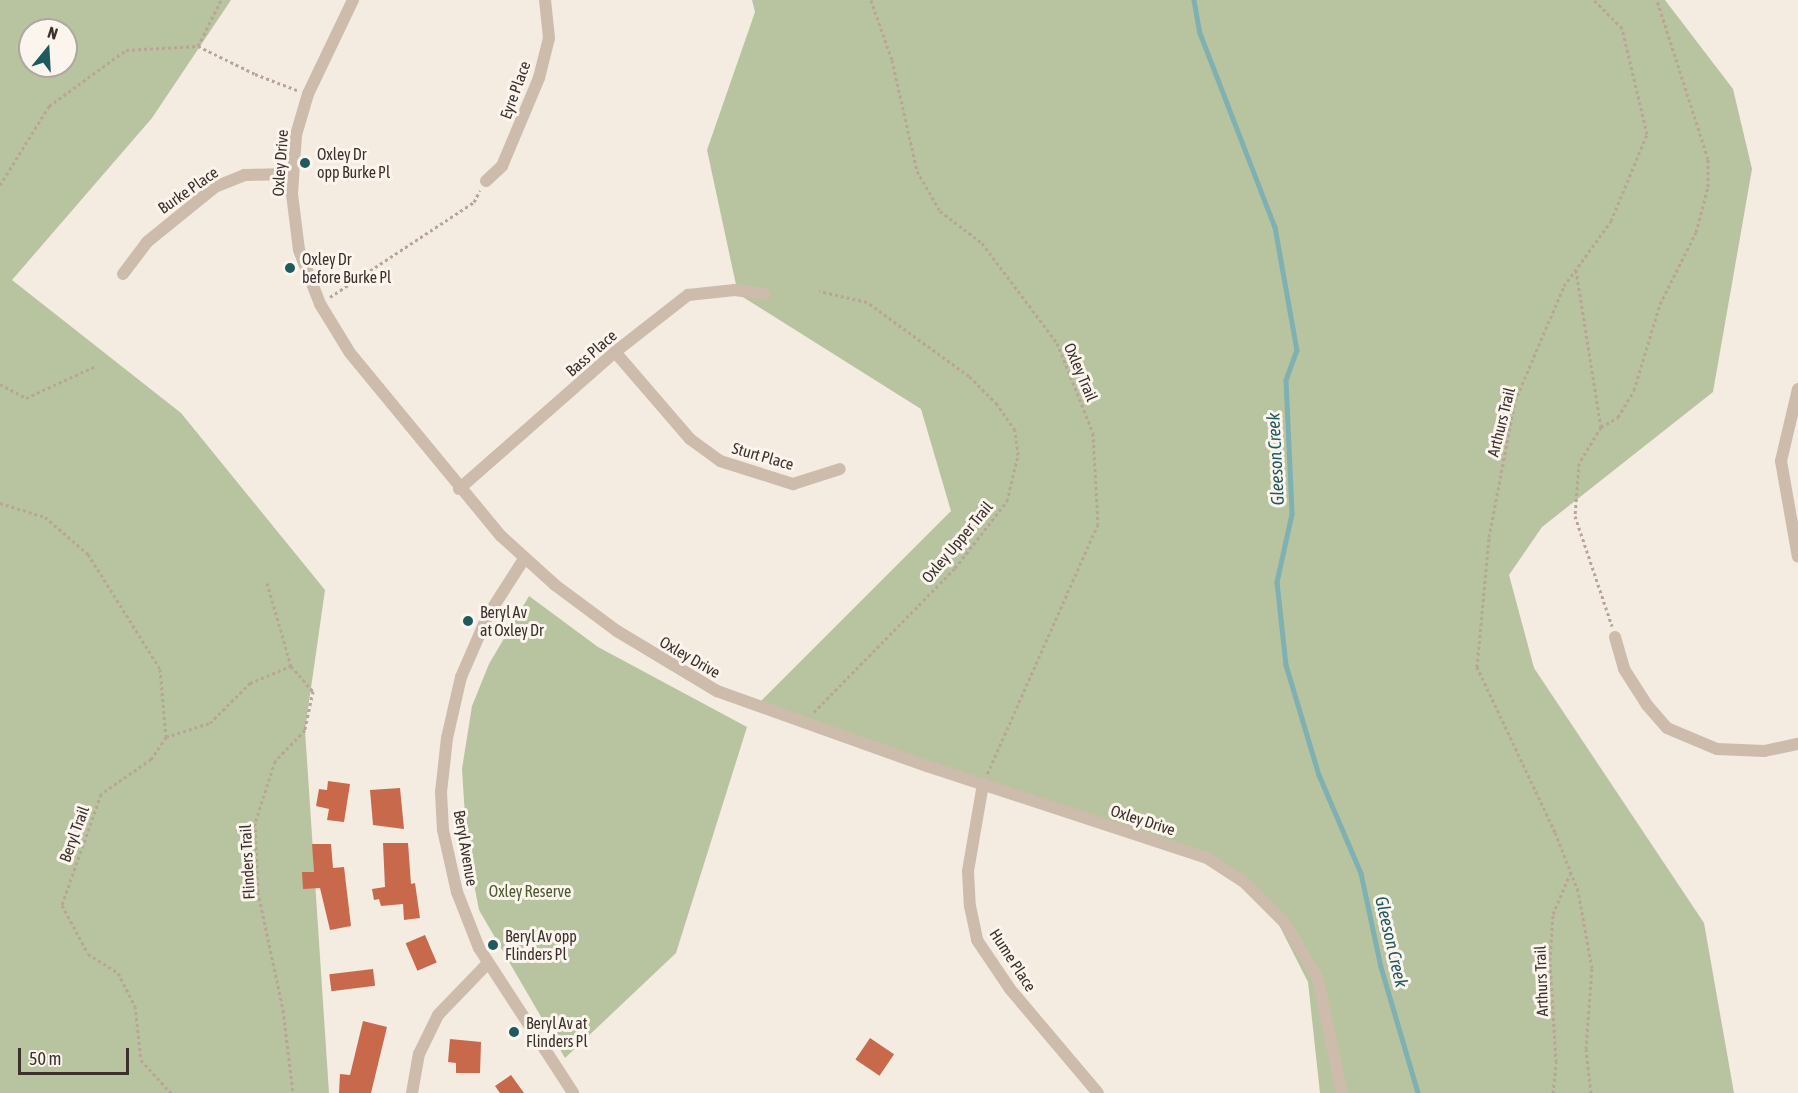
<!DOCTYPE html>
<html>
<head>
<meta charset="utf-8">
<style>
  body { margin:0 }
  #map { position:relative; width:1798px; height:1093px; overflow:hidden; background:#f4ebe1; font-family:"Asap Condensed",sans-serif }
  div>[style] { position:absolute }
  .green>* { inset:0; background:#b8c4a0 }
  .stream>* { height:4.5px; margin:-2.25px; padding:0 2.25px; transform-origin:2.25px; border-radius:2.25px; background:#7fb0b2 }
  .building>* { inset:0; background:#c8694b; transform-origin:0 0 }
  .path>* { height:3px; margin-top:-1.5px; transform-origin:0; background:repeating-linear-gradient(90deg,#b9a596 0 3px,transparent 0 6px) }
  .minor>* { height:12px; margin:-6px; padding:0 6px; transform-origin:6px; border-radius:6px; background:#cdbbac }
  .dots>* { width:16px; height:16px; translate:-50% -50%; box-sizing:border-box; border:3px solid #fbf5ee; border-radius:50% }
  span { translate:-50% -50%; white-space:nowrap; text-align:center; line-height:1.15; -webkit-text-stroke:6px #fbf5ee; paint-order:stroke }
  .street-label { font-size:16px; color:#3b302b }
  .poi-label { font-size:16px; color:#3b302b }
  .left { translate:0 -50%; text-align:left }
  .park-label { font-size:16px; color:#4a5a2e }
  .water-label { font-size:18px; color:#1f5a5e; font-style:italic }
  .north { position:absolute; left:18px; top:18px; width:60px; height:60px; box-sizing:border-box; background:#fbf5ee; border:2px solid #aea6a0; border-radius:50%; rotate:18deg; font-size:16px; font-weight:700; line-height:24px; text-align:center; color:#3b302b }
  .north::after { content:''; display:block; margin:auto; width:21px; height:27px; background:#1f5a5e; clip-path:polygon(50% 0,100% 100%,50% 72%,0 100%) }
  .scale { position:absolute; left:18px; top:1048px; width:111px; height:27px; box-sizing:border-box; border:3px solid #3b302b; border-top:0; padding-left:8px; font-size:18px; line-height:21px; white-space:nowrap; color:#3b302b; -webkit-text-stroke:4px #fbf5ee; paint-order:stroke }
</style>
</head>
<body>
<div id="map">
  <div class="green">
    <i style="clip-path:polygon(evenodd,0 0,231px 0,152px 118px,12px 280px,181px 413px,325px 590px,305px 730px,329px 1093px,0 1093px,0 0,30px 30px,66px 30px,66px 66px,30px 66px,30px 30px)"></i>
    <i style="clip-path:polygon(752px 0,1665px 0,1733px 89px,1752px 169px,1713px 392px,1542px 527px,1509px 575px,1534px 668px,1704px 923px,1734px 1093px,1320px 1093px,1308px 982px,1276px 919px,1215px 861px,756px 706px,951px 511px,921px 409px,738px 294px,707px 150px,755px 12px)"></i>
    <i style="clip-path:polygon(529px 596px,598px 647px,747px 727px,676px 953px,565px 1058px,479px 910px,467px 848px,462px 769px,472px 706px,489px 664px)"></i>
  </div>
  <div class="stream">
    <i style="left:1194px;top:0;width:34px;rotate:80deg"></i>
    <i style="left:1200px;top:33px;width:208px;rotate:68.9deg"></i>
    <i style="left:1275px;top:227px;width:125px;rotate:79.9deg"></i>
    <i style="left:1297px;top:350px;width:32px;rotate:110deg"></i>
    <i style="left:1286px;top:380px;width:134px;rotate:87.4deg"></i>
    <i style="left:1292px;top:514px;width:70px;rotate:102.4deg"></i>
    <i style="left:1277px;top:582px;width:83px;rotate:83.8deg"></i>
    <i style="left:1286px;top:665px;width:115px;rotate:73.3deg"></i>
    <i style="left:1319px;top:775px;width:107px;rotate:66.8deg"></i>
    <i style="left:1361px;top:873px;width:96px;rotate:78deg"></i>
    <i style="left:1381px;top:967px;width:131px;rotate:73.6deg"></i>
  </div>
  <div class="building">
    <i style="clip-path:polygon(328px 781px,350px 784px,344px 822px,327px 820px,329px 809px,316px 806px,319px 789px,327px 790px)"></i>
    <i style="clip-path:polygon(400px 788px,404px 829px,373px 825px,370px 790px)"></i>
    <i style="clip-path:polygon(383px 843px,408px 843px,411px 884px,415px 883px,420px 918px,404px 920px,403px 904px,381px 906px,379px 899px,374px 900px,372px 889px,385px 887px)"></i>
    <i style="clip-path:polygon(312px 844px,331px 844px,333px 868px,344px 867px,351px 926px,330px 930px,320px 888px,303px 889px,302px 872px,314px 872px)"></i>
    <i style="left:425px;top:935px;width:30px;height:21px;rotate:67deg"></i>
    <i style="left:373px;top:969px;width:17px;height:44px;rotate:83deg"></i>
    <i style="clip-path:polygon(363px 1021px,387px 1027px,371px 1093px,339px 1093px,340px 1074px,350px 1075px)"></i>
    <i style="left:870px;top:1038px;width:29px;height:26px;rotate:34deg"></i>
    <i style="clip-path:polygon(450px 1039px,481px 1042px,480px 1073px,456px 1073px,456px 1063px,448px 1062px)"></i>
    <i style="clip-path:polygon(511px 1075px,524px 1093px,500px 1093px,495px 1086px)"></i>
  </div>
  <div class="path">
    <i style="left:871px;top:0;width:64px;rotate:70.7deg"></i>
    <i style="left:892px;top:60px;width:114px;rotate:77.3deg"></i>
    <i style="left:917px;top:171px;width:46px;rotate:60.1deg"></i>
    <i style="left:940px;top:211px;width:53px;rotate:37.3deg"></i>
    <i style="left:982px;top:243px;width:125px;rotate:53.1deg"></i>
    <i style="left:1057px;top:343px;width:97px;rotate:68.2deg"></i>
    <i style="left:1093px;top:433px;width:91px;rotate:86.9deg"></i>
    <i style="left:1098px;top:524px;width:274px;rotate:113.9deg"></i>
    <i style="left:198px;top:46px;width:64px;rotate:26.2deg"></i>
    <i style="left:255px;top:74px;width:45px;rotate:20.9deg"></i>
    <i style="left:0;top:185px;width:93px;rotate:-58.2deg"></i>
    <i style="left:49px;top:106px;width:95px;rotate:-36deg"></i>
    <i style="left:126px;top:50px;width:72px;rotate:-3.2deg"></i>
    <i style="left:198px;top:46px;width:51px;rotate:-63.4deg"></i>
    <i style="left:1576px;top:270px;width:159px;rotate:81deg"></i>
    <i style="left:1601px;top:427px;width:20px;rotate:-30deg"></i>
    <i style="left:1618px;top:417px;width:31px;rotate:-59deg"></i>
    <i style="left:1634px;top:390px;width:90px;rotate:-73.2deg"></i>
    <i style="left:1660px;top:304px;width:80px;rotate:-63.4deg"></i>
    <i style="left:1696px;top:232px;width:47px;rotate:-75.1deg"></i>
    <i style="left:1708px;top:187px;width:28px;rotate:-90deg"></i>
    <i style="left:1708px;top:159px;width:167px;rotate:-107.8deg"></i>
    <i style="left:330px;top:297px;width:173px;rotate:-33.4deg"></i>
    <i style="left:474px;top:202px;width:13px;rotate:-63deg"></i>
    <i style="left:0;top:384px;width:30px;rotate:28deg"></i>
    <i style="left:26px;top:398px;width:77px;rotate:-24.6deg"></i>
    <i style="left:1601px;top:427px;width:42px;rotate:121.4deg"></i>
    <i style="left:1579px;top:463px;width:53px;rotate:94.3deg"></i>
    <i style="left:1575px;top:516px;width:116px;rotate:71.4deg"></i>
    <i style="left:0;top:503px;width:47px;rotate:17.3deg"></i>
    <i style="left:45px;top:517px;width:57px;rotate:40.7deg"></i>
    <i style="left:88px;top:554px;width:136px;rotate:57.9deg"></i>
    <i style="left:160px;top:669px;width:68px;rotate:85deg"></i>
    <i style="left:166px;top:737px;width:27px;rotate:124deg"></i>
    <i style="left:151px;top:759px;width:61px;rotate:145deg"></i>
    <i style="left:101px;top:794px;width:118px;rotate:109.4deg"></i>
    <i style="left:62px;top:905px;width:55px;rotate:62deg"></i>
    <i style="left:88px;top:954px;width:36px;rotate:32deg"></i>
    <i style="left:118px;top:973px;width:37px;rotate:63deg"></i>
    <i style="left:135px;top:1006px;width:54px;rotate:83.7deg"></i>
    <i style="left:141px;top:1060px;width:45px;rotate:47.7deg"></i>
    <i style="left:267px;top:583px;width:86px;rotate:73.9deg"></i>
    <i style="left:291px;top:666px;width:33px;rotate:49deg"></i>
    <i style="left:313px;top:691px;width:40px;rotate:102deg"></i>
    <i style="left:305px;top:730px;width:43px;rotate:134.1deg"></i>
    <i style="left:275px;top:761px;width:65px;rotate:107.9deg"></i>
    <i style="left:255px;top:823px;width:69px;rotate:87.5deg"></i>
    <i style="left:258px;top:892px;width:121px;rotate:78deg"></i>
    <i style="left:283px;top:1010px;width:84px;rotate:83.1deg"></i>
    <i style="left:814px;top:712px;width:202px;rotate:-45.6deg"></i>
    <i style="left:955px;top:568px;width:85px;rotate:-52.2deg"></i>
    <i style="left:1007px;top:501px;width:47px;rotate:-76.6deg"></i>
    <i style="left:1018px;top:455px;width:25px;rotate:-97deg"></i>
    <i style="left:1015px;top:430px;width:32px;rotate:-125deg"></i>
    <i style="left:997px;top:404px;width:40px;rotate:-135deg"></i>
    <i style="left:969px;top:376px;width:126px;rotate:-144deg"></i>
    <i style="left:867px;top:302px;width:49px;rotate:-167.1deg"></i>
    <i style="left:166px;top:737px;width:46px;rotate:-17.7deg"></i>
    <i style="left:210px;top:723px;width:57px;rotate:-45deg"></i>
    <i style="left:250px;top:683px;width:44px;rotate:-22.5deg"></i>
    <i style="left:1553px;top:1093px;width:31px;rotate:-84deg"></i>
    <i style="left:1556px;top:1062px;width:102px;rotate:-93.4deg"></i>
    <i style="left:1550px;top:960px;width:46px;rotate:-86.3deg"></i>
    <i style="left:1553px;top:914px;width:43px;rotate:-67deg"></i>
    <i style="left:1591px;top:1093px;width:44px;rotate:-96.5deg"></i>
    <i style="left:1586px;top:1049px;width:81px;rotate:-85.8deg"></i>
    <i style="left:1592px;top:968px;width:78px;rotate:-100.3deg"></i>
    <i style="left:1578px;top:891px;width:63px;rotate:-111.3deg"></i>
    <i style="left:1555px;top:832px;width:183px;rotate:-115.3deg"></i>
    <i style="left:1477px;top:667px;width:131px;rotate:-84.7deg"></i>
    <i style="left:1489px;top:537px;width:138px;rotate:-79.2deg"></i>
    <i style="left:1515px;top:401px;width:125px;rotate:-66.9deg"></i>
    <i style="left:1564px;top:286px;width:80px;rotate:-54.1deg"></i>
    <i style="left:1611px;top:221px;width:94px;rotate:-67.5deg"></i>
    <i style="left:1647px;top:134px;width:109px;rotate:-103.3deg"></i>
    <i style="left:1622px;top:28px;width:40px;rotate:-135deg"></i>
  </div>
  <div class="minor">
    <i style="left:353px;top:0;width:104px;rotate:115.6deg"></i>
    <i style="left:308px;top:94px;width:43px;rotate:106.3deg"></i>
    <i style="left:296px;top:135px;width:59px;rotate:93.9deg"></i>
    <i style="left:292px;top:194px;width:56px;rotate:82.9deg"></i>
    <i style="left:299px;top:250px;width:58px;rotate:68.7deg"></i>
    <i style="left:320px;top:304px;width:57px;rotate:58.5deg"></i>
    <i style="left:350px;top:353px;width:237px;rotate:50.5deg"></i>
    <i style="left:501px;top:536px;width:73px;rotate:42.2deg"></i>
    <i style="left:555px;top:585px;width:77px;rotate:36.6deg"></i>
    <i style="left:617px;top:631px;width:117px;rotate:31deg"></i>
    <i style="left:717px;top:691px;width:223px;rotate:19.7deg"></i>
    <i style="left:927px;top:766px;width:295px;rotate:18.2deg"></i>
    <i style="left:1207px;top:858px;width:44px;rotate:33deg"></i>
    <i style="left:1244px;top:882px;width:58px;rotate:45deg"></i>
    <i style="left:1285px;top:923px;width:65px;rotate:59.5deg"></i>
    <i style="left:1318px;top:979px;width:116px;rotate:78.1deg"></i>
    <i style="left:486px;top:181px;width:22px;rotate:-43deg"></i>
    <i style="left:502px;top:166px;width:95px;rotate:-67.2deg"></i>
    <i style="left:539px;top:78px;width:41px;rotate:-76deg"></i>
    <i style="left:549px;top:38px;width:38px;rotate:-96deg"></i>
    <i style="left:123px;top:274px;width:40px;rotate:-53deg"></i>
    <i style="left:147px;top:242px;width:87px;rotate:-39deg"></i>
    <i style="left:215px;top:187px;width:31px;rotate:-22deg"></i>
    <i style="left:244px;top:175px;width:48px;rotate:-1.2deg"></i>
    <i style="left:615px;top:352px;width:115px;rotate:49.2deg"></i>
    <i style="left:690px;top:439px;width:37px;rotate:36deg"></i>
    <i style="left:720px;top:461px;width:77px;rotate:17.5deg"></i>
    <i style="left:793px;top:484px;width:49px;rotate:-17.7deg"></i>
    <i style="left:1798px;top:389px;width:74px;rotate:103.3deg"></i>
    <i style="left:1781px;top:461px;width:97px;rotate:80deg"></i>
    <i style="left:459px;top:489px;width:208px;rotate:-41.3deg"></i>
    <i style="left:615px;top:352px;width:93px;rotate:-38deg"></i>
    <i style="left:688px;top:295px;width:47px;rotate:-6.1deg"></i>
    <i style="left:735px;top:290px;width:30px;rotate:8deg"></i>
    <i style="left:524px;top:559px;width:67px;rotate:122.7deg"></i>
    <i style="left:488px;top:615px;width:68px;rotate:113.5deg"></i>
    <i style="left:461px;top:677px;width:63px;rotate:102.9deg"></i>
    <i style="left:447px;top:738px;width:54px;rotate:96.3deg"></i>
    <i style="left:441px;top:792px;width:38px;rotate:87deg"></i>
    <i style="left:443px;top:830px;width:64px;rotate:77.3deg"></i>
    <i style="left:457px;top:892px;width:60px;rotate:68.6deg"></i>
    <i style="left:479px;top:948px;width:173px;rotate:57deg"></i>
    <i style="left:1615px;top:637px;width:33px;rotate:74deg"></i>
    <i style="left:1624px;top:669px;width:43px;rotate:57.4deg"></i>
    <i style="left:1647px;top:705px;width:30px;rotate:49deg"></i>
    <i style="left:1667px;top:728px;width:54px;rotate:22.8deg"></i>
    <i style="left:1717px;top:749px;width:47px;rotate:2.4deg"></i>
    <i style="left:1764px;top:751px;width:35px;rotate:-12deg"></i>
    <i style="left:983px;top:784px;width:88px;rotate:99.8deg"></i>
    <i style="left:968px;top:871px;width:35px;rotate:87deg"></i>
    <i style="left:970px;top:906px;width:35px;rotate:78deg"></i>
    <i style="left:977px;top:940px;width:59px;rotate:56deg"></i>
    <i style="left:1010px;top:989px;width:136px;rotate:49.8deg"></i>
    <i style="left:412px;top:1093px;width:40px;rotate:-80deg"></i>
    <i style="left:419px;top:1054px;width:43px;rotate:-64deg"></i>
    <i style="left:438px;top:1015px;width:71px;rotate:-46.1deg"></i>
  </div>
  <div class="dots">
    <i style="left:305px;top:163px;background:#1f5a5e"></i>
    <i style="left:290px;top:268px;background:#1f5a5e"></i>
    <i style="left:468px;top:621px;background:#1f5a5e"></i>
    <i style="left:493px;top:945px;background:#1f5a5e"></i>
    <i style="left:514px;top:1032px;background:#1f5a5e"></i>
  </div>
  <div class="street-label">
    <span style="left:515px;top:90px;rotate:-70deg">Eyre Place</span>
    <span style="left:280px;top:163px;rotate:-86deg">Oxley Drive</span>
    <span style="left:188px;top:190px;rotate:-35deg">Burke Place</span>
    <span style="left:591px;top:353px;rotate:-41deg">Bass Place</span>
    <span style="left:1081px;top:372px;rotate:67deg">Oxley Trail</span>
    <span style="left:1501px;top:422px;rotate:-76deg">Arthurs Trail</span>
    <span style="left:763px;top:456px;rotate:16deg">Sturt Place</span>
    <span style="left:957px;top:542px;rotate:-50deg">Oxley Upper Trail</span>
    <span style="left:690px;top:657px;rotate:30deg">Oxley Drive</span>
    <span style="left:1143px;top:820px;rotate:18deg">Oxley Drive</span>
    <span style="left:74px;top:834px;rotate:-70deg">Beryl Trail</span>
    <span style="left:466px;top:848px;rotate:80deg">Beryl Avenue</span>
    <span style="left:247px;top:862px;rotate:-93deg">Flinders Trail</span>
    <span style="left:1013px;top:960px;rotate:57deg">Hume Place</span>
    <span style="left:1541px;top:981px;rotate:-92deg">Arthurs Trail</span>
  </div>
  <div class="poi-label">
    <span class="left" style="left:317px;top:163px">Oxley Dr<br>opp Burke Pl</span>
    <span class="left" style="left:302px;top:268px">Oxley Dr<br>before Burke Pl</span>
    <span class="left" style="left:480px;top:621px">Beryl Av<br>at Oxley Dr</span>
    <span class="left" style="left:505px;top:945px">Beryl Av opp<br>Flinders Pl</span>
    <span class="left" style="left:526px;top:1032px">Beryl Av at<br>Flinders Pl</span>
  </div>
  <div class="park-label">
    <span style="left:530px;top:891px">Oxley Reserve</span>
  </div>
  <div class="water-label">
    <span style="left:1276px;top:459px;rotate:-93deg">Gleeson Creek</span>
    <span style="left:1391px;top:942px;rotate:77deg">Gleeson Creek</span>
  </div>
  <div class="north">N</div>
  <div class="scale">50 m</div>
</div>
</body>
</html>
